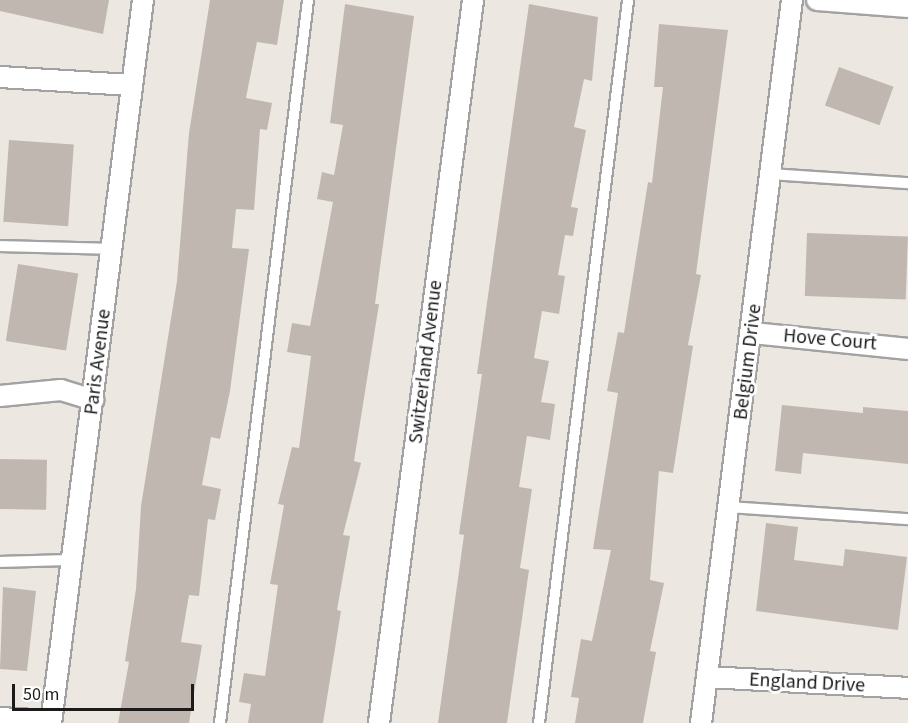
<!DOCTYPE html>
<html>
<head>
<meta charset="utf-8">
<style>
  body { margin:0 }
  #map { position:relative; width:908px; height:723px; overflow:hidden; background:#ece8e1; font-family:"Source Sans 3",sans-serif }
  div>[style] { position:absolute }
  .building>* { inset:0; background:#c0b7b1; transform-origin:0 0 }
  .roads { filter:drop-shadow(2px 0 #a2a2a2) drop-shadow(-2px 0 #a2a2a2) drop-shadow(0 2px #a2a2a2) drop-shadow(0 -2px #a2a2a2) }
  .service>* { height:10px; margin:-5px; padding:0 5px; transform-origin:5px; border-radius:5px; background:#fff }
  .minor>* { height:20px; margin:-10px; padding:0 10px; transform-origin:10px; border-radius:10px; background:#fff }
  span { translate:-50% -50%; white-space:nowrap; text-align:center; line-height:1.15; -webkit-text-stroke:6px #fff; paint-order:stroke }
  .street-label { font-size:20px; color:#1b1b1b }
  .scale { position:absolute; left:12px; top:684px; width:182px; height:27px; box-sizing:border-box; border:3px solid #1b1b1b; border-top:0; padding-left:8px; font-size:18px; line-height:21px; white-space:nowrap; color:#1b1b1b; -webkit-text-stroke:4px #fff; paint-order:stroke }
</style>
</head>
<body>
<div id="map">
  <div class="building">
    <i style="clip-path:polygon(0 0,109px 0,103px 34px,0 11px)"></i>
    <i style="clip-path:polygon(210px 0,284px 0,277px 45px,257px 42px,246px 98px,272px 103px,267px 130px,260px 129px,254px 210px,236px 209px,232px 248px,249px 249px,230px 391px,220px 439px,211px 437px,202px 485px,221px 489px,215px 520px,208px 519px,199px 596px,189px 595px,181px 642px,202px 645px,189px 723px,118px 723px,129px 662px,125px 661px,136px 589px,141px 506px,177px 281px,189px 133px)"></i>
    <i style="clip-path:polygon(345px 4px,414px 16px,375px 304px,379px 304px,354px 461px,361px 463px,343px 535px,350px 536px,337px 610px,341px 611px,323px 723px,248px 723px,251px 704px,239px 702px,244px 673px,265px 676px,278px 585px,270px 584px,284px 505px,278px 504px,292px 447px,299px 448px,311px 356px,287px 352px,292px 323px,310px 326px,333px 202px,317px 199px,322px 172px,334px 175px,343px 125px,330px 123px)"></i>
    <i style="clip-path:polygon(529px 4px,598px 17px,592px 81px,584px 79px,574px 127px,586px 130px,571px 207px,578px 208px,573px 236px,565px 235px,558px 275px,565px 276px,559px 314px,542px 311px,534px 358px,549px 361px,541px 402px,555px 404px,550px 440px,527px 436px,519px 487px,532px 489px,520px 568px,529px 570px,507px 723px,438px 723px,464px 535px,459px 534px,482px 374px,477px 374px)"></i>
    <i style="clip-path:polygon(659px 24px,728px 30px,696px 274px,701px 275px,688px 345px,693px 346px,673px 473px,659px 471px,650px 580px,664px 583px,650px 651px,656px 652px,643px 723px,575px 723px,579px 698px,571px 697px,581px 639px,592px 641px,611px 550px,593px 549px,618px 393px,607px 391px,618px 332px,624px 333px,648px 182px,652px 183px,663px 87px,654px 87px)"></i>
    <i style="left:839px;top:67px;width:58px;height:41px;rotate:20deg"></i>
    <i style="left:9px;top:140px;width:65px;height:82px;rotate:4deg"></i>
    <i style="left:807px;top:233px;width:101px;height:63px;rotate:2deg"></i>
    <i style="left:18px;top:264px;width:61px;height:78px;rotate:9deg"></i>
    <i style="clip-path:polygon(782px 405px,863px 413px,863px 407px,908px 411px,908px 464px,803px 453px,801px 474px,775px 471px)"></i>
    <i style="left:0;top:459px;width:47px;height:50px;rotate:1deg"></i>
    <i style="clip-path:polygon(766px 523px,798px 527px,794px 560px,843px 566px,845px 549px,907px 557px,898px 630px,756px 611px)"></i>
    <i style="clip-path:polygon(3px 587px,36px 591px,27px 671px,0 669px)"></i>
  </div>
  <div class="roads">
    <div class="service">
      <i style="left:771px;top:174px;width:137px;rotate:3.8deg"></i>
      <i style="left:0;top:246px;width:112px;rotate:1.5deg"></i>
      <i style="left:730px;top:507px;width:178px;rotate:3.9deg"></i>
      <i style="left:0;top:562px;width:72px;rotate:-1.6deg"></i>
      <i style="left:220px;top:723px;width:728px;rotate:-83.06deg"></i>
      <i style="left:539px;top:723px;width:728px;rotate:-82.98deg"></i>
    </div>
    <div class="minor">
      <i style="left:817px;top:0;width:91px;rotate:4.4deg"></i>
      <i style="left:0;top:77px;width:131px;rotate:3.5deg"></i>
      <i style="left:753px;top:333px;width:156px;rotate:5.9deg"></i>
      <i style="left:0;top:396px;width:61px;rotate:-5.6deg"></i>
      <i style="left:61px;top:390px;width:34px;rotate:17deg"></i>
      <i style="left:707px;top:677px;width:201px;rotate:3.1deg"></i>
      <i style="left:0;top:718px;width:51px;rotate:3.4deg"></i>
      <i style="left:51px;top:723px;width:729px;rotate:-82.75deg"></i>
      <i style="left:379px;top:723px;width:729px;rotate:-82.59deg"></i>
      <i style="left:701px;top:723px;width:729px;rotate:-82.83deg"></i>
    </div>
  </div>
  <div class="street-label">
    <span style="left:830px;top:340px;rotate:5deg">Hove Court</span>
    <span style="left:98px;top:362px;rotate:-83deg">Paris Avenue</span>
    <span style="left:426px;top:362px;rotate:-83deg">Switzerland Avenue</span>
    <span style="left:748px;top:362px;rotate:-83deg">Belgium Drive</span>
    <span style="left:807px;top:683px;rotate:3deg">England Drive</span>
  </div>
  <div class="scale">50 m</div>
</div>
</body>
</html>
